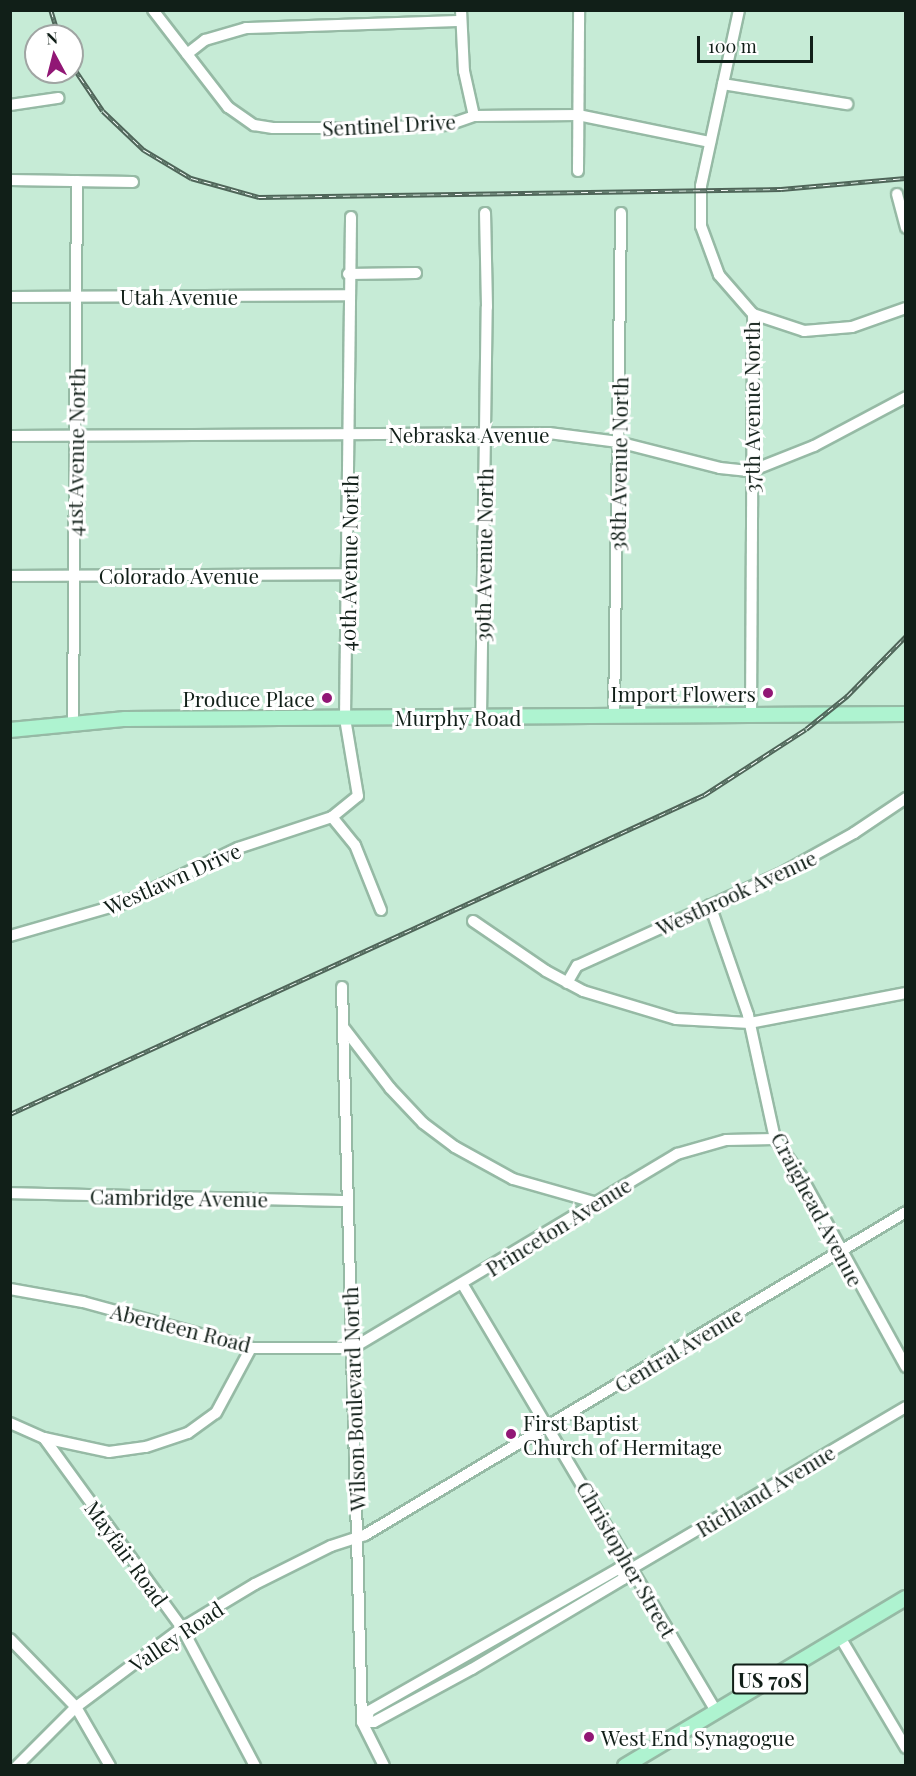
<!DOCTYPE html>
<html>
<head>
<meta charset="utf-8">
<style>
  body { margin:0 }
  #map { position:relative; width:916px; height:1776px; overflow:hidden; background:#c6ebd6; font-family:"Playfair Display",serif }
  div>[style] { position:absolute }
  .roads { filter:drop-shadow(2px 0 #96baa5) drop-shadow(-2px 0 #96baa5) drop-shadow(0 2px #96baa5) drop-shadow(0 -2px #96baa5) }
  .minor>* { height:10px; margin:-5px; padding:0 5px; transform-origin:5px; border-radius:5px; background:#fff }
  .major>* { height:14px; margin:-7px; padding:0 7px; transform-origin:7px; border-radius:7px; background:#aef3d0 }
  .rail>* { height:4.5px; margin-top:-2.25px; transform-origin:0; background:repeating-linear-gradient(90deg,#fff 0 7px,#4f6559 0 14px); box-sizing:border-box; border-block:2px solid #4f6559 }
  .dots>* { width:16px; height:16px; translate:-50% -50%; box-sizing:border-box; border:3px solid #fff; border-radius:50% }
  span { translate:-50% -50%; white-space:nowrap; text-align:center; line-height:1.15; -webkit-text-stroke:6px #fff; paint-order:stroke }
  .shield-label span { padding:2px 4px; background:#fff; border:2px solid; border-radius:4px; -webkit-text-stroke-width:0 }
  .shield-label { font-size:20px; color:#111f18; font-weight:700 }
  .street-label { font-size:21px; color:#111f18 }
  .poi-label { font-size:21px; color:#111f18 }
  .right { translate:-100% -50%; text-align:right }
  .left { translate:0 -50%; text-align:left }
  .frame { position:absolute; inset:0; border:12px solid #111f18; pointer-events:none }
  .north { position:absolute; left:24px; top:24px; width:60px; height:60px; box-sizing:border-box; background:#fff; border:2px solid #a0a5a3; border-radius:50%; rotate:353deg; font-size:16px; font-weight:700; line-height:24px; text-align:center; color:#111f18 }
  .north::after { content:''; display:block; margin:auto; width:21px; height:27px; background:#911775; clip-path:polygon(50% 0,100% 100%,50% 72%,0 100%) }
  .scale { position:absolute; left:697px; top:36px; width:116px; height:27px; box-sizing:border-box; border:3px solid #111f18; border-top:0; padding-left:8px; font-size:18px; line-height:21px; white-space:nowrap; color:#111f18; -webkit-text-stroke:4px #fff; paint-order:stroke }
</style>
</head>
<body>
<div id="map">
  <div class="roads">
    <div class="minor">
      <i style="left:153px;top:10px;width:123px;rotate:52.3deg"></i>
      <i style="left:228px;top:107px;width:32px;rotate:35deg"></i>
      <i style="left:254px;top:125px;width:19px;rotate:9deg"></i>
      <i style="left:273px;top:128px;width:87px"></i>
      <i style="left:360px;top:128px;width:88px;rotate:-2deg"></i>
      <i style="left:448px;top:125px;width:28px;rotate:-19deg"></i>
      <i style="left:474px;top:116px;width:104px;rotate:-0.6deg"></i>
      <i style="left:578px;top:115px;width:135px;rotate:11.6deg"></i>
      <i style="left:461px;top:10px;width:61px;rotate:87.2deg"></i>
      <i style="left:464px;top:71px;width:46px;rotate:77.5deg"></i>
      <i style="left:739px;top:10px;width:180px;rotate:102.2deg"></i>
      <i style="left:701px;top:186px;width:40px;rotate:90deg"></i>
      <i style="left:701px;top:226px;width:52px;rotate:69.8deg"></i>
      <i style="left:719px;top:275px;width:52px;rotate:48.9deg"></i>
      <i style="left:753px;top:314px;width:54px;rotate:18.4deg"></i>
      <i style="left:804px;top:331px;width:48px;rotate:-4.8deg"></i>
      <i style="left:852px;top:327px;width:57px;rotate:-19.4deg"></i>
      <i style="left:187px;top:54px;width:23px;rotate:-38deg"></i>
      <i style="left:205px;top:40px;width:43px;rotate:-16.3deg"></i>
      <i style="left:246px;top:28px;width:214px;rotate:-1.9deg"></i>
      <i style="left:723px;top:84px;width:126px;rotate:9.2deg"></i>
      <i style="left:10px;top:105px;width:49px;rotate:-8.3deg"></i>
      <i style="left:578px;top:171px;width:161px;rotate:-89.6deg"></i>
      <i style="left:10px;top:180px;width:123px;rotate:0.9deg"></i>
      <i style="left:897px;top:194px;width:35px;rotate:75deg"></i>
      <i style="left:348px;top:274px;width:68px;rotate:-0.8deg"></i>
      <i style="left:10px;top:297px;width:338px;rotate:-0.3deg"></i>
      <i style="left:10px;top:436px;width:539px;rotate:-0.32deg"></i>
      <i style="left:549px;top:433px;width:70px;rotate:7.4deg"></i>
      <i style="left:618px;top:442px;width:105px;rotate:14.3deg"></i>
      <i style="left:720px;top:468px;width:31px;rotate:6deg"></i>
      <i style="left:751px;top:471px;width:68px;rotate:-21.6deg"></i>
      <i style="left:814px;top:446px;width:104px;rotate:-28deg"></i>
      <i style="left:10px;top:576px;width:337px;rotate:-0.3deg"></i>
      <i style="left:751px;top:715px;width:401px;rotate:-89.7deg"></i>
      <i style="left:614px;top:716px;width:503px;rotate:-89.2deg"></i>
      <i style="left:481px;top:717px;width:410px;rotate:-89.2deg"></i>
      <i style="left:487px;top:307px;width:94px;rotate:-91.2deg"></i>
      <i style="left:73px;top:724px;width:543px;rotate:-89.58deg"></i>
      <i style="left:332px;top:817px;width:36px;rotate:51deg"></i>
      <i style="left:355px;top:845px;width:70px;rotate:68.2deg"></i>
      <i style="left:710px;top:905px;width:116px;rotate:70.9deg"></i>
      <i style="left:748px;top:1015px;width:127px;rotate:77.7deg"></i>
      <i style="left:775px;top:1139px;width:45px;rotate:54.9deg"></i>
      <i style="left:801px;top:1176px;width:218px;rotate:61.2deg"></i>
      <i style="left:473px;top:921px;width:88px;rotate:34.4deg"></i>
      <i style="left:546px;top:971px;width:42px;rotate:28.4deg"></i>
      <i style="left:583px;top:991px;width:97px;rotate:16.8deg"></i>
      <i style="left:676px;top:1019px;width:74px;rotate:3.1deg"></i>
      <i style="left:750px;top:1023px;width:159px;rotate:-10.9deg"></i>
      <i style="left:10px;top:936px;width:119px;rotate:-16.1deg"></i>
      <i style="left:124px;top:903px;width:127px;rotate:-25.8deg"></i>
      <i style="left:238px;top:848px;width:99px;rotate:-18.3deg"></i>
      <i style="left:332px;top:817px;width:33px;rotate:-39deg"></i>
      <i style="left:358px;top:796px;width:79px;rotate:-99.5deg"></i>
      <i style="left:345px;top:718px;width:501px;rotate:-89.31deg"></i>
      <i style="left:567px;top:983px;width:20px;rotate:-60deg"></i>
      <i style="left:577px;top:966px;width:223px;rotate:-24.4deg"></i>
      <i style="left:780px;top:874px;width:85px;rotate:-29deg"></i>
      <i style="left:854px;top:833px;width:63px;rotate:-33.9deg"></i>
      <i style="left:342px;top:987px;width:735px;rotate:88.44deg"></i>
      <i style="left:362px;top:1722px;width:49px;rotate:63.4deg"></i>
      <i style="left:344px;top:1028px;width:76px;rotate:52.5deg"></i>
      <i style="left:390px;top:1088px;width:48px;rotate:46.7deg"></i>
      <i style="left:423px;top:1123px;width:40px;rotate:37deg"></i>
      <i style="left:455px;top:1147px;width:66px;rotate:28.9deg"></i>
      <i style="left:513px;top:1179px;width:84px;rotate:15.9deg"></i>
      <i style="left:10px;top:1193px;width:337px;rotate:1.4deg"></i>
      <i style="left:463px;top:1285px;width:495px;rotate:59.3deg"></i>
      <i style="left:10px;top:1289px;width:74px;rotate:10.1deg"></i>
      <i style="left:83px;top:1302px;width:174px;rotate:15.3deg"></i>
      <i style="left:251px;top:1348px;width:102px"></i>
      <i style="left:353px;top:1348px;width:378px;rotate:-30.9deg"></i>
      <i style="left:677px;top:1154px;width:51px;rotate:-15.9deg"></i>
      <i style="left:726px;top:1140px;width:49px;rotate:-1.2deg"></i>
      <i style="left:10px;top:1423px;width:37px;rotate:24deg"></i>
      <i style="left:44px;top:1438px;width:66px;rotate:12.2deg"></i>
      <i style="left:109px;top:1452px;width:37px;rotate:-8deg"></i>
      <i style="left:146px;top:1447px;width:44px;rotate:-18.4deg"></i>
      <i style="left:188px;top:1433px;width:34px;rotate:-36deg"></i>
      <i style="left:216px;top:1413px;width:74px;rotate:-61.7deg"></i>
      <i style="left:44px;top:1438px;width:235px;rotate:54deg"></i>
      <i style="left:182px;top:1628px;width:156px;rotate:62.1deg"></i>
      <i style="left:840px;top:1637px;width:129px;rotate:59.3deg"></i>
      <i style="left:10px;top:1639px;width:95px;rotate:45.9deg"></i>
      <i style="left:76px;top:1707px;width:68px;rotate:60deg"></i>
      <i style="left:367px;top:1720px;width:9px;rotate:-77deg"></i>
      <i style="left:369px;top:1711px;width:287px;rotate:-29.7deg"></i>
      <i style="left:618px;top:1569px;width:7px;rotate:34deg"></i>
      <i style="left:362px;top:1722px;width:12px"></i>
      <i style="left:374px;top:1722px;width:111px;rotate:-28.4deg"></i>
      <i style="left:472px;top:1669px;width:176px;rotate:-30.8deg"></i>
      <i style="left:623px;top:1579px;width:6px;rotate:-81deg"></i>
      <i style="left:624px;top:1573px;width:327px;rotate:-30.5deg"></i>
      <i style="left:17px;top:1766px;width:83px;rotate:-45deg"></i>
      <i style="left:76px;top:1707px;width:132px;rotate:-36.7deg"></i>
      <i style="left:182px;top:1628px;width:85px;rotate:-31.1deg"></i>
      <i style="left:255px;top:1584px;width:85px;rotate:-26.6deg"></i>
      <i style="left:331px;top:1546px;width:36px;rotate:-18deg"></i>
      <i style="left:365px;top:1535px;width:630px;rotate:-30.84deg"></i>
    </div>
    <div class="major">
      <i style="left:10px;top:730px;width:116px;rotate:-5.5deg"></i>
      <i style="left:125px;top:719px;width:781px;rotate:-0.37deg"></i>
      <i style="left:625px;top:1766px;width:327px;rotate:-30.9deg"></i>
    </div>
  </div>
  <div class="rail">
    <i style="left:51px;top:10px;width:27px;rotate:73deg"></i>
    <i style="left:72px;top:65px;width:55px;rotate:56deg"></i>
    <i style="left:103px;top:111px;width:57px;rotate:43.6deg"></i>
    <i style="left:144px;top:150px;width:55px;rotate:30.8deg"></i>
    <i style="left:191px;top:178px;width:71px;rotate:15.6deg"></i>
    <i style="left:259px;top:197px;width:522px;rotate:-0.88deg"></i>
    <i style="left:781px;top:189px;width:125px;rotate:-5deg"></i>
    <i style="left:10px;top:1114px;width:764px;rotate:-24.69deg"></i>
    <i style="left:704px;top:795px;width:121px;rotate:-32.9deg"></i>
    <i style="left:806px;top:729px;width:53px;rotate:-38.8deg"></i>
    <i style="left:847px;top:696px;width:84px;rotate:-45.5deg"></i>
  </div>
  <div class="dots">
    <i style="left:768px;top:693px;background:#911775"></i>
    <i style="left:327px;top:698px;background:#911775"></i>
    <i style="left:511px;top:1434px;background:#911775"></i>
    <i style="left:589px;top:1737px;background:#911775"></i>
  </div>
  <div class="shield-label">
    <span style="left:770px;top:1679px">US 70S</span>
  </div>
  <div class="street-label">
    <span style="left:389px;top:124px;rotate:-3deg">Sentinel Drive</span>
    <span style="left:179px;top:296px">Utah Avenue</span>
    <span style="left:751px;top:407px;rotate:-90deg">37th Avenue North</span>
    <span style="left:469px;top:434px">Nebraska Avenue</span>
    <span style="left:75px;top:452px;rotate:-89deg">41st Avenue North</span>
    <span style="left:618px;top:464px;rotate:-89deg">38th Avenue North</span>
    <span style="left:483px;top:555px;rotate:-89deg">39th Avenue North</span>
    <span style="left:348px;top:563px;rotate:-89deg">40th Avenue North</span>
    <span style="left:179px;top:575px">Colorado Avenue</span>
    <span style="left:458px;top:717px">Murphy Road</span>
    <span style="left:172px;top:878px;rotate:-24deg">Westlawn Drive</span>
    <span style="left:736px;top:892px;rotate:-25deg">Westbrook Avenue</span>
    <span style="left:179px;top:1197px;rotate:1deg">Cambridge Avenue</span>
    <span style="left:818px;top:1209px;rotate:62deg">Craighead Avenue</span>
    <span style="left:558px;top:1226px;rotate:-32deg">Princeton Avenue</span>
    <span style="left:181px;top:1327px;rotate:14deg">Aberdeen Road</span>
    <span style="left:678px;top:1349px;rotate:-31deg">Central Avenue</span>
    <span style="left:353px;top:1399px;rotate:-92deg">Wilson Boulevard North</span>
    <span style="left:765px;top:1490px;rotate:-31deg">Richland Avenue</span>
    <span style="left:127px;top:1553px;rotate:54deg">Mayfair Road</span>
    <span style="left:627px;top:1559px;rotate:60deg">Christopher Street</span>
    <span style="left:176px;top:1636px;rotate:-34deg">Valley Road</span>
  </div>
  <div class="poi-label">
    <span class="right" style="left:756px;top:693px">Import Flowers</span>
    <span class="right" style="left:315px;top:698px">Produce Place</span>
    <span class="left" style="left:523px;top:1434px">First Baptist<br>Church of Hermitage</span>
    <span class="left" style="left:601px;top:1737px">West End Synagogue</span>
  </div>
  <div class="frame"></div>
  <div class="north">N</div>
  <div class="scale">100 m</div>
</div>
</body>
</html>
